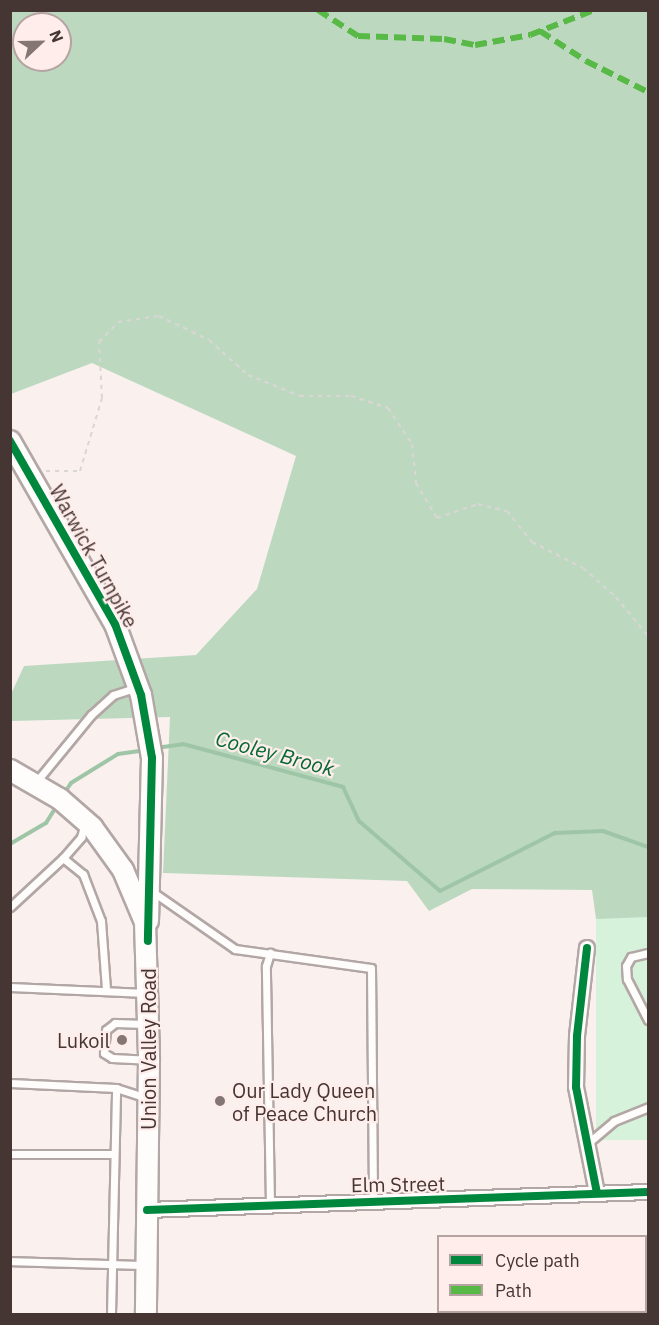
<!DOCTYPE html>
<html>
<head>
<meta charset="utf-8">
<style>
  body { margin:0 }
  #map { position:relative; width:659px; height:1325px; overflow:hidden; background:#faf0ee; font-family:"IBM Plex Sans",sans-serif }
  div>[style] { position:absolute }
  .green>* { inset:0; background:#d7f2da; transform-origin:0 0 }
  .forest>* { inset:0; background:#bcd9c0 }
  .stream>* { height:4px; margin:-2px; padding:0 2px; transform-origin:2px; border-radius:2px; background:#9fc5a7 }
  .path>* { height:2px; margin-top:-1px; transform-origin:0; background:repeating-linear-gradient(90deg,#dad6d6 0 4.5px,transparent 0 9px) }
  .roads { filter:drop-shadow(2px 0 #b2a7a5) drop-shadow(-2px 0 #b2a7a5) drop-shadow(0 2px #b2a7a5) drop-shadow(0 -2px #b2a7a5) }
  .lane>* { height:7px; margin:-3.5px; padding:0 3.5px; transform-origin:3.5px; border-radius:3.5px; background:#fefdfc }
  .street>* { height:14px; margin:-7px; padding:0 7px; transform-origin:7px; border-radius:7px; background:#fefdfc }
  .secondary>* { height:20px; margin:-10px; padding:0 10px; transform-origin:10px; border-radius:10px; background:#fefdfc }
  .quiet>* { height:6px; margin-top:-3px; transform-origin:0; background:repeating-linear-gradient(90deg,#58b947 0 12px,transparent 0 18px) }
  .cycleway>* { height:8px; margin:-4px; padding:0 4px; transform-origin:4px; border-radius:4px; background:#00873e }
  .dots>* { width:16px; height:16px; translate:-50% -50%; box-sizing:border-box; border:3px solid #feedea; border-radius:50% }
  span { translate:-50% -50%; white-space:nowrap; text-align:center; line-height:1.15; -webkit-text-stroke:4.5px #feedea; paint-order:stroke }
  .street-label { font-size:20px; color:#453533 }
  .poi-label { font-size:20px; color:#453533 }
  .right { translate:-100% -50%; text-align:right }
  .left { translate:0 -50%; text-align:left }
  .water-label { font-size:21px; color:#046934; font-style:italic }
  .frame { position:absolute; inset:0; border:12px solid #453533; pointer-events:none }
  .legend { position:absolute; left:437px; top:1235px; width:210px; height:78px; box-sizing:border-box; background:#feedea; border:2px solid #b4a3a1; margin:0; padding:8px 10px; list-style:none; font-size:18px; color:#453533 }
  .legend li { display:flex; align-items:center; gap:12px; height:30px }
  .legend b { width:30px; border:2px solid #b4a3a1 }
  .north { position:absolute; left:12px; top:12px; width:60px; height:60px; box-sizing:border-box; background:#feedea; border:2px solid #b4a3a1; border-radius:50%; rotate:68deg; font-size:16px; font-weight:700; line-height:24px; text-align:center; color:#453533 }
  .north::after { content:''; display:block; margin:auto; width:21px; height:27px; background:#847674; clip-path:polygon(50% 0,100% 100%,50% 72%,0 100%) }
</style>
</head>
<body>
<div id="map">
  <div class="green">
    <i style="left:648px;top:917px;width:223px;height:52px;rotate:90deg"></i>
  </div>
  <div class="forest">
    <i style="clip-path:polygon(evenodd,11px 11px,648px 11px,648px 917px,596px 919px,592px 890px,472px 889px,429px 911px,407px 881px,163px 873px,170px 717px,11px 721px,11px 694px,24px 666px,196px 655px,257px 589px,296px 456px,92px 363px,11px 394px,11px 11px,24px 24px,60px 24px,60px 60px,24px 60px,24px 24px)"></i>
  </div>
  <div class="stream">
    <i style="left:156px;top:748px;width:27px;rotate:-8deg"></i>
    <i style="left:183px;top:744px;width:166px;rotate:15deg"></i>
    <i style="left:343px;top:787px;width:38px;rotate:65deg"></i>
    <i style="left:359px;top:821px;width:107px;rotate:40.8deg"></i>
    <i style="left:440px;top:891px;width:129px;rotate:-26.8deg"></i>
    <i style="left:555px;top:833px;width:48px;rotate:-2.4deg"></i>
    <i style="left:603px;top:831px;width:48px;rotate:19.6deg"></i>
    <i style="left:63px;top:795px;width:14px;rotate:-56deg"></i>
    <i style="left:71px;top:783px;width:55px;rotate:-31.7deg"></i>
    <i style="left:118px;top:754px;width:27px;rotate:-8deg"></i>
    <i style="left:10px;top:844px;width:42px;rotate:-30.3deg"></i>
    <i style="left:46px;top:823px;width:22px;rotate:-58deg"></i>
  </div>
  <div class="path">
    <i style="left:46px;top:471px;width:34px"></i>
    <i style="left:80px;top:471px;width:76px;rotate:-73.2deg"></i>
    <i style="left:102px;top:398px;width:56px;rotate:-93.1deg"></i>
    <i style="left:99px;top:342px;width:28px;rotate:-46deg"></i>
    <i style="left:118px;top:322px;width:41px;rotate:-8.3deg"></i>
    <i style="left:159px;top:316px;width:55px;rotate:25.6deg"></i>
    <i style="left:209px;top:340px;width:52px;rotate:41.9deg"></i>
    <i style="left:248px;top:375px;width:56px;rotate:22deg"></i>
    <i style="left:300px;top:396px;width:51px"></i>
    <i style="left:351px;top:396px;width:39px;rotate:18deg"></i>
    <i style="left:388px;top:408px;width:43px;rotate:56.3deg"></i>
    <i style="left:412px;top:444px;width:39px;rotate:84deg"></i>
    <i style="left:416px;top:483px;width:41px;rotate:59deg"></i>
    <i style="left:437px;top:518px;width:43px;rotate:-18.9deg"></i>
    <i style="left:478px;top:504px;width:30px;rotate:14deg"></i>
    <i style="left:507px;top:511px;width:40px;rotate:51deg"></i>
    <i style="left:532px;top:542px;width:57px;rotate:27deg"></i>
    <i style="left:583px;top:568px;width:44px;rotate:41.3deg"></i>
    <i style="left:616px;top:597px;width:50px;rotate:50.6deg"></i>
  </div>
  <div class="roads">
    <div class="lane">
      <i style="left:36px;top:782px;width:87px;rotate:-50.6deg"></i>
      <i style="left:91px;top:715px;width:30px;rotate:-42deg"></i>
      <i style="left:113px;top:695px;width:23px;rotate:-18deg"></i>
      <i style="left:63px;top:858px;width:26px;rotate:39deg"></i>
      <i style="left:83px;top:874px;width:50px;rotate:69deg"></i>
      <i style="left:101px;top:921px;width:68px;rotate:85.8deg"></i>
      <i style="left:153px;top:892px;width:100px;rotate:34.8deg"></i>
      <i style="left:235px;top:949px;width:137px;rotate:8deg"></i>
      <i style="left:371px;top:968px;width:233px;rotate:89.5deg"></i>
      <i style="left:10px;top:907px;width:72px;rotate:-42.8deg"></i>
      <i style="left:63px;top:858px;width:28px;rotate:-49deg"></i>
      <i style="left:81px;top:837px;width:15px;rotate:-74deg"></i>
      <i style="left:648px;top:953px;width:17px;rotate:167deg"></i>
      <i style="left:631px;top:957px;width:10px;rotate:119deg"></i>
      <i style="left:626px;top:966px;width:13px;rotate:86deg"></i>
      <i style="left:627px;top:979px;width:46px;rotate:62.9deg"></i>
      <i style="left:10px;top:987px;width:136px;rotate:2.5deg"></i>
      <i style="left:145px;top:1024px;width:30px;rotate:-178deg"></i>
      <i style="left:115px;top:1023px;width:11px;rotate:142deg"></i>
      <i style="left:106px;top:1030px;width:23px;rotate:95deg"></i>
      <i style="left:104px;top:1053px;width:9px;rotate:32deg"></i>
      <i style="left:112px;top:1058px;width:35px;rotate:3deg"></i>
      <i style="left:10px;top:1083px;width:106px;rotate:2.7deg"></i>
      <i style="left:116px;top:1088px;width:33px;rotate:18deg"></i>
      <i style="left:588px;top:1143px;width:34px;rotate:-40deg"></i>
      <i style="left:614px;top:1121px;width:37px;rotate:-22deg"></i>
      <i style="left:10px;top:1154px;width:102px"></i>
      <i style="left:270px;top:1204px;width:238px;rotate:-91deg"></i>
      <i style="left:266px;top:966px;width:14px;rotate:-73deg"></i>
      <i style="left:10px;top:1261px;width:136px;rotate:1.7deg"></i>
      <i style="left:111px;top:1314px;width:226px;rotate:-88.7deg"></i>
    </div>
    <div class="street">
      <i style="left:587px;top:948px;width:89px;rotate:96.5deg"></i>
      <i style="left:577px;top:1036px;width:51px;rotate:91.1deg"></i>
      <i style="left:576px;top:1087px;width:108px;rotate:78.8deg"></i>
      <i style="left:147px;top:1210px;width:501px;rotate:-2.06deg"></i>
    </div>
    <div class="secondary">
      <i style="left:10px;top:441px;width:211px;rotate:60.2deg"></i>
      <i style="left:115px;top:624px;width:76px;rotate:69.9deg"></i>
      <i style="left:141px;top:695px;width:64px;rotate:80.1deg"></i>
      <i style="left:152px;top:758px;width:163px;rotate:91.4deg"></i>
      <i style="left:10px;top:770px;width:58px;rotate:30.1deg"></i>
      <i style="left:60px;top:799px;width:43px;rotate:41.2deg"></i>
      <i style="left:92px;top:827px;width:53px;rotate:54.2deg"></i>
      <i style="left:123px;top:870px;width:56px;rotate:67.1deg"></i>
      <i style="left:145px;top:922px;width:138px;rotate:88.3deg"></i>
      <i style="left:149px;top:1060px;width:254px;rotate:90.7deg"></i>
    </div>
  </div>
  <div class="quiet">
    <i style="left:318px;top:10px;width:48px;rotate:33deg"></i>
    <i style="left:358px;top:36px;width:86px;rotate:2deg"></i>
    <i style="left:444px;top:39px;width:32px;rotate:11deg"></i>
    <i style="left:475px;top:45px;width:56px;rotate:-10.3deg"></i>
    <i style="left:530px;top:35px;width:69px;rotate:-21.3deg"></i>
    <i style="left:540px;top:31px;width:55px;rotate:33.1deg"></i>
    <i style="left:586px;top:61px;width:69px;rotate:26.6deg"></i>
  </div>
  <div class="cycleway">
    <i style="left:10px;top:441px;width:211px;rotate:60.2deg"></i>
    <i style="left:115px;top:624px;width:76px;rotate:69.9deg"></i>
    <i style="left:141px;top:695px;width:64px;rotate:80.1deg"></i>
    <i style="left:152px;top:758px;width:183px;rotate:91.3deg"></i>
    <i style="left:587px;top:948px;width:89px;rotate:96.5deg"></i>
    <i style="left:577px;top:1036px;width:51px;rotate:91.1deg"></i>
    <i style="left:576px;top:1087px;width:108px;rotate:78.8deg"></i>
    <i style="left:147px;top:1210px;width:501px;rotate:-2.06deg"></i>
  </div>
  <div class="dots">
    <i style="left:122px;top:1040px;background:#847674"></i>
    <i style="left:220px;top:1101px;background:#847674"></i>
  </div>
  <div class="street-label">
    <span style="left:94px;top:556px;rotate:61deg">Warwick Turnpike</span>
    <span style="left:148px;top:1049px;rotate:-90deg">Union Valley Road</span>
    <span style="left:398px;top:1184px;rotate:-1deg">Elm Street</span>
  </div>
  <div class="poi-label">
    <span class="right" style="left:110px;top:1040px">Lukoil</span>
    <span class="left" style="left:232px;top:1102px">Our Lady Queen<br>of Peace Church</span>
  </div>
  <div class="water-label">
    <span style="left:275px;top:753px;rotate:15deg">Cooley Brook</span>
  </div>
  <div class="frame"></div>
  <ul class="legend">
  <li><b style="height:8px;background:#00873e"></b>Cycle path</li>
  <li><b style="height:8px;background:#58b947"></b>Path</li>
  </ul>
  <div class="north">N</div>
</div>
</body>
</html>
